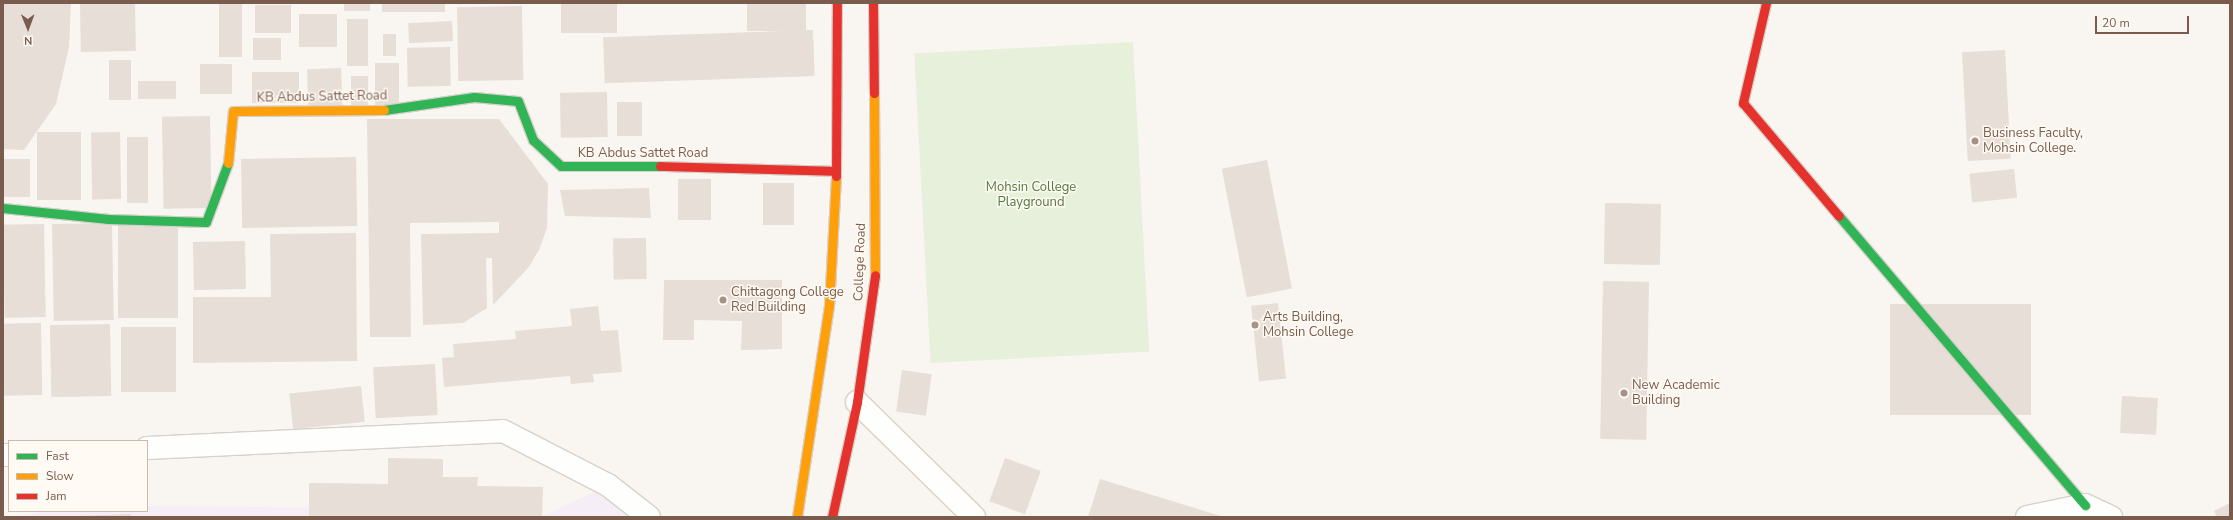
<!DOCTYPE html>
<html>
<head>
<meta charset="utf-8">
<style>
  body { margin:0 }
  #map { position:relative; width:2233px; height:520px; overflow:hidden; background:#f9f5f0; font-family:"Nunito Sans",sans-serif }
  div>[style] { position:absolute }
  .education>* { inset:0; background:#f6eef6 }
  .green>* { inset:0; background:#e7f0db; transform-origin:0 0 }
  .building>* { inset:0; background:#e6ded7; transform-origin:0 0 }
  .roads { filter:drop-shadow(1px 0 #d7d1cb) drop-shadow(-1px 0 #d7d1cb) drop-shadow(0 1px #d7d1cb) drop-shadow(0 -1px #d7d1cb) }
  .street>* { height:22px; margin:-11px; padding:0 11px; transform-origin:11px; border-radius:11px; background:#fefefd }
  .fast>* { height:9px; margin:-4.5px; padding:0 4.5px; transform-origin:4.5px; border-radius:4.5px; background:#30b455 }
  .slow>* { height:9px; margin:-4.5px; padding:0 4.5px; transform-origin:4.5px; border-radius:4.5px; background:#ff9f0a }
  .jam>* { height:9px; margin:-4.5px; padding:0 4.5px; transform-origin:4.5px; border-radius:4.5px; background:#e5322d }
  .dots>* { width:11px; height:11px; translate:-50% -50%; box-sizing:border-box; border:2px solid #fffaf3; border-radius:50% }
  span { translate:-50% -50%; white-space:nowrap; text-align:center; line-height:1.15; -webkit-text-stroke:3px #fffaf3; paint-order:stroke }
  .street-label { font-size:13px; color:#7a5c4d }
  .poi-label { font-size:13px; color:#7a5c4d }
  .left { translate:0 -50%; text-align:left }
  .park-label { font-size:13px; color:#537a41 }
  .frame { position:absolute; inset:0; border:4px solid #7a5c4d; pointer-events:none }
  .legend { position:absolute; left:8px; top:440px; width:140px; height:72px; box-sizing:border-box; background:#fffaf3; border:1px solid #cabbb1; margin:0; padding:5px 7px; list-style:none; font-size:12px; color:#7a5c4d }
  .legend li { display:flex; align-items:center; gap:8px; height:20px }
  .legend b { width:20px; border:1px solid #cabbb1 }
  .north { position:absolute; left:8px; top:8px; width:40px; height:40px; -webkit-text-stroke:3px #fffaf3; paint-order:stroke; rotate:179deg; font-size:11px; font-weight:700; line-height:16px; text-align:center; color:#7a5c4d }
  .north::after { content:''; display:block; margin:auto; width:14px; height:18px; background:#7a5c4d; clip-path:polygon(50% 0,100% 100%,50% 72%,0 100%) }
  .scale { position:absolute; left:2095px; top:16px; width:94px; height:18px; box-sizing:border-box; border:2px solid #7a5c4d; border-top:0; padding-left:5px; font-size:12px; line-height:14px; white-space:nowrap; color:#7a5c4d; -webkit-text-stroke:3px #fffaf3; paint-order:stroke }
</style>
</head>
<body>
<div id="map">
  <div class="education">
    <i style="clip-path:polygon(608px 485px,649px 517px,542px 517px)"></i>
    <i style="clip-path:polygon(147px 506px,450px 509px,521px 517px,16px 517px,46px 511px,147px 511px)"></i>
  </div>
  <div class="green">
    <i style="left:1133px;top:42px;width:310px;height:219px;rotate:87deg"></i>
  </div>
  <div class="building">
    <i style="clip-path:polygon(3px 3px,71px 3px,69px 47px,56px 104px,24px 150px,3px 149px)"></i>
    <i style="left:135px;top:3px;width:48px;height:55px;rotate:89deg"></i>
    <i style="left:219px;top:3px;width:23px;height:54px"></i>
    <i style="left:344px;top:3px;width:26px;height:8px"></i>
    <i style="left:382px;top:3px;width:63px;height:9px"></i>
    <i style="left:561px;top:3px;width:56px;height:30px"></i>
    <i style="left:747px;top:3px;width:59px;height:28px"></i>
    <i style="left:255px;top:5px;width:36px;height:28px"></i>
    <i style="left:522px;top:6px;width:74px;height:65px;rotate:89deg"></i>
    <i style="left:299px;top:14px;width:38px;height:33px"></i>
    <i style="left:347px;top:19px;width:21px;height:47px"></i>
    <i style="left:452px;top:21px;width:20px;height:44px;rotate:87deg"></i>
    <i style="left:813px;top:30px;width:46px;height:210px;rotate:88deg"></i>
    <i style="left:383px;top:34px;width:13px;height:22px"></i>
    <i style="left:253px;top:38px;width:28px;height:22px"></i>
    <i style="left:450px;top:47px;width:39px;height:43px;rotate:89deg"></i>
    <i style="left:2005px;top:50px;width:109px;height:43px;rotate:87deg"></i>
    <i style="left:109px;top:60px;width:22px;height:40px"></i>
    <i style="left:399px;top:63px;width:42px;height:24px;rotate:90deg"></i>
    <i style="left:200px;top:64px;width:32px;height:30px"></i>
    <i style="left:341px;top:68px;width:37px;height:34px;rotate:88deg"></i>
    <i style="left:299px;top:72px;width:31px;height:47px;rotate:90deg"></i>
    <i style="left:351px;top:76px;width:17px;height:31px"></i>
    <i style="left:138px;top:81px;width:38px;height:18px"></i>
    <i style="left:607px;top:92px;width:45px;height:47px;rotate:89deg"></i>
    <i style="left:617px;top:102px;width:25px;height:34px"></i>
    <i style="left:210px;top:116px;width:92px;height:48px;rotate:89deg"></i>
    <i style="clip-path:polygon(367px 119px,499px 119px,548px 184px,547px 228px,539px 250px,528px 268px,493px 305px,492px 258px,486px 258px,487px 308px,463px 323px,423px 325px,421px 234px,499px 233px,499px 222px,410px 223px,411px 337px,370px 337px)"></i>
    <i style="left:37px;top:132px;width:44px;height:68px"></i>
    <i style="left:120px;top:132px;width:67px;height:29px;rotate:89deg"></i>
    <i style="left:127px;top:137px;width:21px;height:66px"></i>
    <i style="left:356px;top:157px;width:69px;height:115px;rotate:89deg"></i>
    <i style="left:3px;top:159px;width:27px;height:38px"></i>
    <i style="left:1267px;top:160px;width:131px;height:46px;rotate:79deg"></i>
    <i style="left:2014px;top:169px;width:29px;height:45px;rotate:84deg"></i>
    <i style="left:678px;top:179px;width:33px;height:41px"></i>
    <i style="left:763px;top:183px;width:31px;height:42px"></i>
    <i style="clip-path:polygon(649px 188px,651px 218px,565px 216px,560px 190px)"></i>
    <i style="left:1605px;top:203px;width:56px;height:61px;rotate:1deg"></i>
    <i style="left:118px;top:221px;width:60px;height:97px"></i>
    <i style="left:112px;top:223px;width:97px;height:60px;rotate:89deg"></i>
    <i style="left:44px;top:224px;width:93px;height:41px;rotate:89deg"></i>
    <i style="clip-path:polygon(356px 233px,357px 361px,193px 363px,193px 297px,271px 297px,270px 234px)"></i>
    <i style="left:646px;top:238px;width:41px;height:33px;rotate:89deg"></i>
    <i style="left:245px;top:241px;width:48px;height:52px;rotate:89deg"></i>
    <i style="clip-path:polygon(664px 280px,782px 280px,782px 349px,741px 350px,742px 321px,694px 320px,694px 340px,663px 340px)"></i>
    <i style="left:1603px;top:281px;width:46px;height:158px;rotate:1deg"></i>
    <i style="left:1278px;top:303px;width:76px;height:27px;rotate:84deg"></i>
    <i style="left:1890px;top:304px;width:141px;height:111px"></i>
    <i style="clip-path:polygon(598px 306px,601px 331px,618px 330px,622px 372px,593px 374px,594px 382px,571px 384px,570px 376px,444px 387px,442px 358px,454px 357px,453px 344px,516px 339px,515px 331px,572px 326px,570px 309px)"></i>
    <i style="left:41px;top:323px;width:72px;height:38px;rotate:89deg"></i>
    <i style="left:110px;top:324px;width:72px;height:60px;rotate:89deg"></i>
    <i style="left:121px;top:327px;width:55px;height:65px"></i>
    <i style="left:435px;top:364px;width:51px;height:62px;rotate:87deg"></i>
    <i style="left:902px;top:370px;width:30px;height:42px;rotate:8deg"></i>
    <i style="left:361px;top:386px;width:36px;height:72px;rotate:84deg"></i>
    <i style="left:2122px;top:396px;width:36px;height:37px;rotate:3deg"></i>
    <i style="clip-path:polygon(388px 458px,443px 459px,443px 477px,478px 477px,477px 486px,543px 487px,542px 517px,309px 517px,309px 483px,388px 484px)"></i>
    <i style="left:1005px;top:458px;width:38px;height:46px;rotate:20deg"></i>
    <i style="clip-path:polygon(1100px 479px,1224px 517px,1088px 517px)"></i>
    <i style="clip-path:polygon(2230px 503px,2230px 517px,2217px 517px,2214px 511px)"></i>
    <i style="clip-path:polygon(131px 514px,131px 517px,73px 517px,73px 516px)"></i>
  </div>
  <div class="roads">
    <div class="street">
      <i style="left:857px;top:402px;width:164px;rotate:44.5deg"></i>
      <i style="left:147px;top:448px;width:356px;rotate:-2.7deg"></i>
      <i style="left:503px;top:431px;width:118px;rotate:27.2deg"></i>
      <i style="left:608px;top:485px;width:52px;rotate:38deg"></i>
      <i style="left:3px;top:455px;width:6px"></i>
      <i style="left:2027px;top:517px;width:59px;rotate:-11.7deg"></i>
      <i style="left:2085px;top:505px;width:29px;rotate:25deg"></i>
    </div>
    <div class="fast">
      <i style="left:384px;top:110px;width:91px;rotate:-8.2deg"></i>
      <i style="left:474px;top:97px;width:44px;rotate:5.2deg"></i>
      <i style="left:518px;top:101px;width:42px;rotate:69deg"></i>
      <i style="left:533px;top:140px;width:38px;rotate:43deg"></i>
      <i style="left:561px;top:166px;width:99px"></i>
      <i style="left:3px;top:208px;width:106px;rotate:6deg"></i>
      <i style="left:108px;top:219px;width:98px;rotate:1.8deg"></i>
      <i style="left:206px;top:222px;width:63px;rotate:-69.6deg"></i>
      <i style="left:1839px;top:216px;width:380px;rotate:49.6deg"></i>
    </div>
    <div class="slow">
      <i style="left:874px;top:93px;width:182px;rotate:89.7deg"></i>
      <i style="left:228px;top:163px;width:52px;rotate:-84.5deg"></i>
      <i style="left:233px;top:111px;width:151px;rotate:-0.4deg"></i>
      <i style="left:797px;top:517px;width:213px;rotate:-81.4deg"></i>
      <i style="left:829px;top:306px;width:130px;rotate:-86.9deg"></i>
    </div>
    <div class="jam">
      <i style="left:873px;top:3px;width:90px;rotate:89.4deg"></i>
      <i style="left:1766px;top:3px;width:103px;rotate:103deg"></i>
      <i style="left:1743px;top:103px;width:148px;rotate:49.7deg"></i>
      <i style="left:660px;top:166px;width:176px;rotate:1.6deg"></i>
      <i style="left:836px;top:176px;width:173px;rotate:-89.7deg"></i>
      <i style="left:832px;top:517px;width:118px;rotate:-77.7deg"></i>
      <i style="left:857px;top:402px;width:128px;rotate:-81.9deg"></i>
    </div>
  </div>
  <div class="dots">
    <i style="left:1975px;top:141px;background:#a69286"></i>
    <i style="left:723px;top:300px;background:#a69286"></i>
    <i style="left:1255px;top:325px;background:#a69286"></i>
    <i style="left:1624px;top:393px;background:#a69286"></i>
  </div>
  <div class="street-label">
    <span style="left:322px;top:97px;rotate:-1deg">KB Abdus Sattet Road</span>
    <span style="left:643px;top:153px">KB Abdus Sattet Road</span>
    <span style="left:860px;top:262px;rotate:-88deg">College Road</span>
  </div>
  <div class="poi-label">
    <span class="left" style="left:1983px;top:141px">Business Faculty,<br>Mohsin College.</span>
    <span class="left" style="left:731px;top:300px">Chittagong College<br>Red Building</span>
    <span class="left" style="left:1263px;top:325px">Arts Building,<br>Mohsin College</span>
    <span class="left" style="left:1632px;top:393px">New Academic<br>Building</span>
  </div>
  <div class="park-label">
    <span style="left:1031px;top:195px">Mohsin College<br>Playground</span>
  </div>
  <div class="frame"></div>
  <ul class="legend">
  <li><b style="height:5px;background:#30b455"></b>Fast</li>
  <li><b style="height:5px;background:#ff9f0a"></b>Slow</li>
  <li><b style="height:5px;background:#e5322d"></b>Jam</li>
  </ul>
  <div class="north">N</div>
  <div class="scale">20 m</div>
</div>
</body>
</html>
